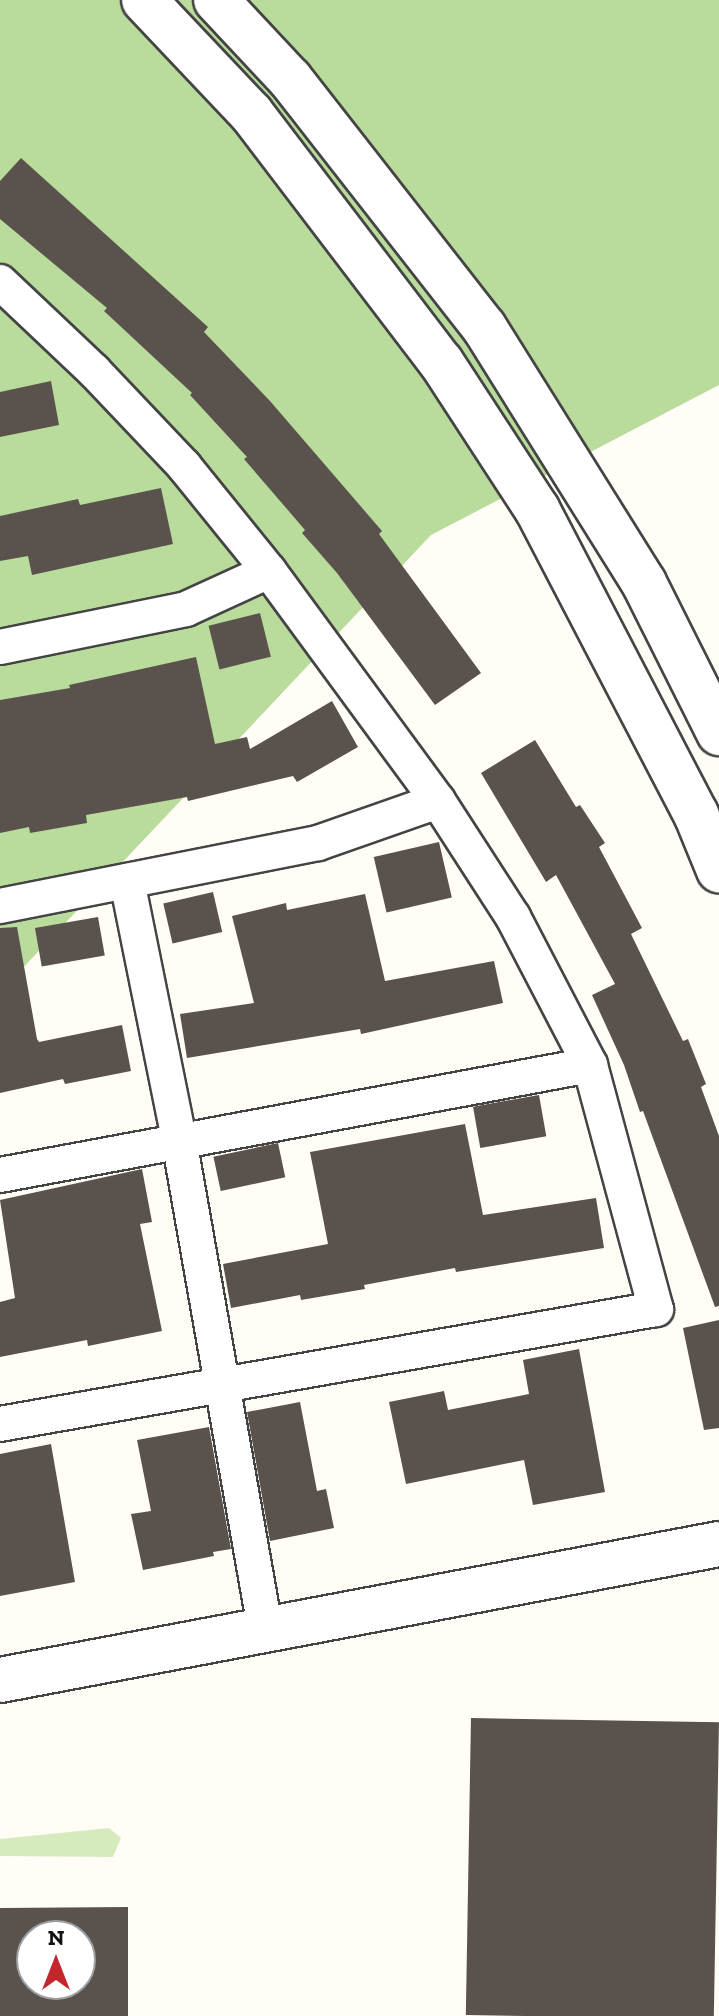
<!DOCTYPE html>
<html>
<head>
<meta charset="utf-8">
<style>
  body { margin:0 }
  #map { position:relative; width:719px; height:2016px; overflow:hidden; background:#fffdf5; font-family:"Zilla Slab",serif }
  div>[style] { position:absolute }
  .green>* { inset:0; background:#d5ebbd }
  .forest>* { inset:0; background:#b9dc9c }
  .building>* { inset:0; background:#5a524d; transform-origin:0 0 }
  .roads { filter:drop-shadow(2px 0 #444) drop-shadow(-2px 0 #444) drop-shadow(0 2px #444) drop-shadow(0 -2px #444) }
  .minor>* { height:34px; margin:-17px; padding:0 17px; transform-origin:17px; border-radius:17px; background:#fff }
  .tertiary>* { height:44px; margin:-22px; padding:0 22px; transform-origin:22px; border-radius:22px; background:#fff }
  span { translate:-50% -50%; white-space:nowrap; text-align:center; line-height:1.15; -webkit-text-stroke:8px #fff; paint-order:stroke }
  .north { position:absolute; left:16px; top:1920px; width:80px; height:80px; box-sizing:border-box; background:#fff; border:2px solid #a0a0a0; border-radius:50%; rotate:0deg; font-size:22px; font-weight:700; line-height:32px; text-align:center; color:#111 }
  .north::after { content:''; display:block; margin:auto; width:28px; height:36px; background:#c4262e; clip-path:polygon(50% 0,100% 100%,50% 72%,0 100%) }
</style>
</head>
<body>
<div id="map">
  <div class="green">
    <i style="clip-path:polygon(109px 1828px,121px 1838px,113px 1857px,0 1856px,0 1839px)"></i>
  </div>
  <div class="forest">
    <i style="clip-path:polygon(0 0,719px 0,719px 385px,431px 535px,20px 971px,0 979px)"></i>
  </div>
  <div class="building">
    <i style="clip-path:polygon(21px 158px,208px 327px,204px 332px,270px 401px,382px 531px,379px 534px,481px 673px,435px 705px,337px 573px,302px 533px,305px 530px,244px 459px,247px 457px,190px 395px,192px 393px,104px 311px,107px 308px,0 219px,0 181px)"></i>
    <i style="clip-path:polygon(51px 381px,59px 425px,0 437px,0 392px)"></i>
    <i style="clip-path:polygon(161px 488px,173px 544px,32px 575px,28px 556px,0 561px,0 516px,78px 499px,80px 505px)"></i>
    <i style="left:260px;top:613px;width:45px;height:53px;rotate:76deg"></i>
    <i style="clip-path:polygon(196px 657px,215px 744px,247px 737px,250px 749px,332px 701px,358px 747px,297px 782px,293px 776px,188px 801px,187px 797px,86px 815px,87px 823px,30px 833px,29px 827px,0 833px,0 700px,70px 688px,69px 685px)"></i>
    <i style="clip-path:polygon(535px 740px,576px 807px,580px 805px,605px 843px,599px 847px,642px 928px,631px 934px,683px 1041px,688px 1039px,706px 1084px,701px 1087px,719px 1136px,719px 1306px,715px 1307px,643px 1111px,640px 1112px,624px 1065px,592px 995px,615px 984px,556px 875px,546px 882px,481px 773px)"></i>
    <i style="left:439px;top:842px;width:57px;height:67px;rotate:77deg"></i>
    <i style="left:213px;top:892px;width:41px;height:51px;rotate:77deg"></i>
    <i style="clip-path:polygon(365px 894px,385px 981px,494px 961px,503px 1003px,361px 1034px,360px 1029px,187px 1058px,180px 1014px,254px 1003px,232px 916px,286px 903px,287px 910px)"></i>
    <i style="left:98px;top:917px;width:39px;height:64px;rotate:80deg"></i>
    <i style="clip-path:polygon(17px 927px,37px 1039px,39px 1042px,122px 1025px,131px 1071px,65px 1084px,63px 1079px,0 1093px,0 928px)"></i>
    <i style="left:539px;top:1095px;width:42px;height:67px;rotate:80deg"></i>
    <i style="clip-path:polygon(465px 1124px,483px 1215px,596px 1198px,604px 1248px,456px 1272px,455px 1268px,364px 1285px,365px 1289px,301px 1300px,300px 1295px,231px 1308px,223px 1264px,328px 1244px,310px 1152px)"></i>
    <i style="left:278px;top:1143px;width:35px;height:66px;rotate:78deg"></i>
    <i style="clip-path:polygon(142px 1169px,152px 1222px,140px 1224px,162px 1331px,88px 1346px,87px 1340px,0 1357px,0 1302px,15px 1298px,0 1200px)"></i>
    <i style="clip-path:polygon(719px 1320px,719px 1428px,704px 1430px,683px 1328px)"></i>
    <i style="clip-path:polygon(579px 1349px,605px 1492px,533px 1505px,524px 1460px,406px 1484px,389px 1402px,444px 1391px,448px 1410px,529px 1394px,523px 1360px)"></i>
    <i style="clip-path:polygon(300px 1402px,317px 1491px,326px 1489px,334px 1528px,270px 1541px,247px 1412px)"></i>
    <i style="clip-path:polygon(209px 1427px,231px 1549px,213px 1552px,214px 1556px,143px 1570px,131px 1514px,151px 1511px,137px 1440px)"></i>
    <i style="clip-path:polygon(51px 1444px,75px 1582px,0 1596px,0 1454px)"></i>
    <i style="left:471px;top:1718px;width:248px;height:297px;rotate:1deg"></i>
    <i style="clip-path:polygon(evenodd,128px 1907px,128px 2016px,0 2016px,0 1908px,128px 1907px,32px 1936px,80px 1936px,80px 1984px,32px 1984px,32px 1936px)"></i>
  </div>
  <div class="roads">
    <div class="minor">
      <i style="left:0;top:282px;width:129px;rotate:43.4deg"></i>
      <i style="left:94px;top:371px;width:131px;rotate:46.5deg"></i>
      <i style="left:184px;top:466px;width:135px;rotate:51deg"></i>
      <i style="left:269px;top:571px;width:285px;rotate:53.7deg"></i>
      <i style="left:438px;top:801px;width:138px;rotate:57.1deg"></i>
      <i style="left:513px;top:917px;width:167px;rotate:62.5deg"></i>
      <i style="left:590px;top:1065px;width:253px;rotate:74.9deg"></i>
      <i style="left:656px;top:1309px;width:666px;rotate:170.06deg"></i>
      <i style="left:0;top:647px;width:190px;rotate:-11.5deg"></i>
      <i style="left:186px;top:609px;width:91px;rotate:-24.6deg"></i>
      <i style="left:127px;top:881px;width:264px;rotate:78.6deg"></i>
      <i style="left:179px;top:1140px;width:500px;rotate:80deg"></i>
      <i style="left:0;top:906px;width:324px;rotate:-11.2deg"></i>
      <i style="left:318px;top:843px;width:127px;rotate:-19.3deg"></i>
      <i style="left:0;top:1175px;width:600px;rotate:-10.56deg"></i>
    </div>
    <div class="tertiary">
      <i style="left:144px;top:0;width:156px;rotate:46.6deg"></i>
      <i style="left:251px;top:113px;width:313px;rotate:52.7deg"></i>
      <i style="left:441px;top:362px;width:176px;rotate:56.9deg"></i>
      <i style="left:537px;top:509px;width:344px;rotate:62.5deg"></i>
      <i style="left:696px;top:814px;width:61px;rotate:67.7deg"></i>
      <i style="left:216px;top:0;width:108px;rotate:46.9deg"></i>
      <i style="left:290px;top:79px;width:315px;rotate:52deg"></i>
      <i style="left:484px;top:327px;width:302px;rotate:58deg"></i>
      <i style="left:644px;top:583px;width:168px;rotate:63.4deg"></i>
      <i style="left:0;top:1680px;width:732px;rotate:-10.71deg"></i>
    </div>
  </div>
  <div class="north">N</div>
</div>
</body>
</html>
